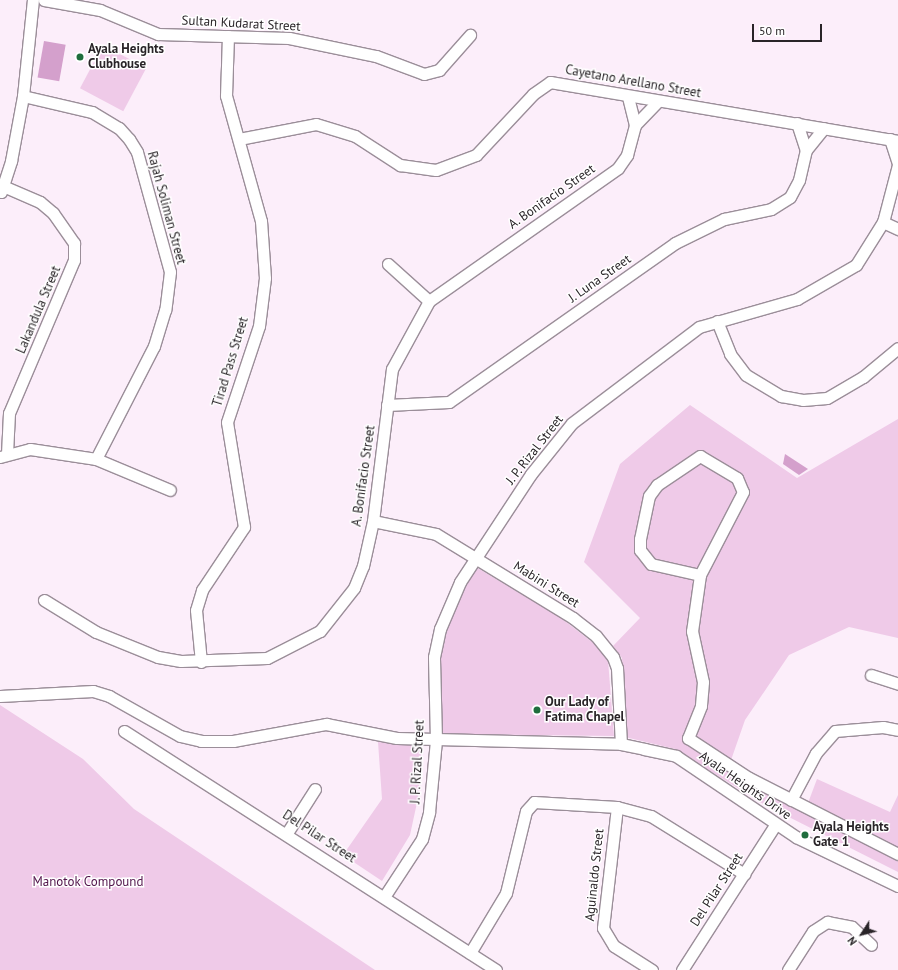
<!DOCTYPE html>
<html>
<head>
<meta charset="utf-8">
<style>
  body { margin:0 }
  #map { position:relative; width:898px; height:970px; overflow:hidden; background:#fceefa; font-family:"PT Sans",sans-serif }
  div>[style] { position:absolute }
  .green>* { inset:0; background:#efcae8; transform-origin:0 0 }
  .water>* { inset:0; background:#d4a0cc; transform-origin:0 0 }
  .roads { filter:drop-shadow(1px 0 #9b8e99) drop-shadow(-1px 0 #9b8e99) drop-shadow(0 1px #9b8e99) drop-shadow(0 -1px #9b8e99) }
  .minor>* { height:11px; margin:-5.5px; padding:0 5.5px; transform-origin:5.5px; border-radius:5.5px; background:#fff }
  .dots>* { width:11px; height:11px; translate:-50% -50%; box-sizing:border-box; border:2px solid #fff; border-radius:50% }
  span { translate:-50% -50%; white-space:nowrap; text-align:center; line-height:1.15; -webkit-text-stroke:3px #fff; paint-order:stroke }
  .street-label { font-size:13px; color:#292428 }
  .poi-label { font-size:13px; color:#292428; font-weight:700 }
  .left { translate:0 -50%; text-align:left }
  .park-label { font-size:13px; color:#51144b }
  .north { position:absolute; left:842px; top:914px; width:40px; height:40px; -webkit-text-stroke:3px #fff; paint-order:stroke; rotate:234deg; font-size:11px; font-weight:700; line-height:16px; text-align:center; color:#292428 }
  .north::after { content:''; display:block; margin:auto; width:14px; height:18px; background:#292428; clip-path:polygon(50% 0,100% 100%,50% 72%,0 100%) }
  .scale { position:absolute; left:752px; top:24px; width:70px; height:18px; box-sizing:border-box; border:2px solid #292428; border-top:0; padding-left:5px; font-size:12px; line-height:14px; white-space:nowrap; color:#292428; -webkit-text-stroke:3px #fff; paint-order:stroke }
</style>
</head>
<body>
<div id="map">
  <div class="green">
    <i style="left:103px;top:45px;width:49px;height:49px;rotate:28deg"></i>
    <i style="clip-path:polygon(690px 405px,797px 478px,898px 419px,898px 638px,849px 627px,789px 655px,745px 720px,730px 763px,808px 803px,817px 779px,890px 812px,898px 795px,898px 872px,765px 805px,675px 749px,625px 737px,622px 658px,613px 646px,640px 618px,584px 562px,620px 464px)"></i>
    <i style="clip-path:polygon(476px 567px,561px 618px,592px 642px,608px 660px,614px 736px,442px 734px,440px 657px,451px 616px)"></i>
    <i style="clip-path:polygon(0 705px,83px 759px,134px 809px,375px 970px,0 970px)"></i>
    <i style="clip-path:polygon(378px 742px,422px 745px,418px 798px,410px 835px,382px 881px,343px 855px,382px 799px)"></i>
  </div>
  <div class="water">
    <i style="left:44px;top:41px;width:22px;height:37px;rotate:10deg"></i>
    <i style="clip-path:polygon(785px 454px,808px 469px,799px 475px,783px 464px)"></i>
  </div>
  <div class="roads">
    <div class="minor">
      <i style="left:44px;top:0;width:57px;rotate:10.1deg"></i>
      <i style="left:100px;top:10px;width:63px;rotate:22.5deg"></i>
      <i style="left:158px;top:34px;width:131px;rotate:1.7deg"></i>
      <i style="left:289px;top:38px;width:89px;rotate:11.7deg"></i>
      <i style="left:376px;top:56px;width:51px;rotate:20.6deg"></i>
      <i style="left:424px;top:74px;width:16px;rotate:-15deg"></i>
      <i style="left:439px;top:70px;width:47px;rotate:-48.5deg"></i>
      <i style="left:23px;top:96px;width:71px;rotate:13.1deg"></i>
      <i style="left:92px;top:112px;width:31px;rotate:31deg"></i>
      <i style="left:119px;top:128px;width:15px;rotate:48deg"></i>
      <i style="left:129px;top:139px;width:15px;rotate:58deg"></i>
      <i style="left:137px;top:152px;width:124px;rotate:74.6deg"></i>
      <i style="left:170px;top:272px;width:38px;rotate:97deg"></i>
      <i style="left:165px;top:310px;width:38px;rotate:107deg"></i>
      <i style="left:154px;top:346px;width:127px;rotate:117.2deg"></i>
      <i style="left:628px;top:97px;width:29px;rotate:76deg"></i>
      <i style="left:797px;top:123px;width:28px;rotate:72deg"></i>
      <i style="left:239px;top:139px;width:78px;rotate:-11deg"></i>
      <i style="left:316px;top:124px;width:41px;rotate:17.1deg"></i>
      <i style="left:355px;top:136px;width:54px;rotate:32.8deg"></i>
      <i style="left:400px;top:165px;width:36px;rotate:8deg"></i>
      <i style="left:436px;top:170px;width:43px;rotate:-20.6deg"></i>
      <i style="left:476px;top:155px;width:83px;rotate:-46.9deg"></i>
      <i style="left:533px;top:94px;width:21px;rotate:-35deg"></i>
      <i style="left:550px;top:82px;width:353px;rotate:9.6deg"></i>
      <i style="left:890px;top:139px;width:25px;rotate:72deg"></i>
      <i style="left:3px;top:186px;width:40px;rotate:23.4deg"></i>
      <i style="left:40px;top:202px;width:17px;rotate:40deg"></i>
      <i style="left:53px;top:213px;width:37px;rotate:55deg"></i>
      <i style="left:74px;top:243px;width:17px;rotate:90deg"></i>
      <i style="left:74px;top:260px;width:166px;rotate:113deg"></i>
      <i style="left:9px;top:413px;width:41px;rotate:92.8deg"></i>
      <i style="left:1px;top:192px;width:33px;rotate:-72deg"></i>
      <i style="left:11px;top:161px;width:66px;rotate:-79.5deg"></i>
      <i style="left:23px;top:96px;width:97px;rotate:-84.1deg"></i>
      <i style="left:883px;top:222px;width:17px;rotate:25deg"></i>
      <i style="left:388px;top:264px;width:55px;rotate:42.1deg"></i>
      <i style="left:717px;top:321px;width:35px;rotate:68deg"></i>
      <i style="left:730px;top:354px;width:26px;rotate:53deg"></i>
      <i style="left:746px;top:375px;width:41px;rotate:31deg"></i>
      <i style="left:781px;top:396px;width:22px;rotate:10deg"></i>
      <i style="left:803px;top:400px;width:24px;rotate:-5deg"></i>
      <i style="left:827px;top:398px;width:42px;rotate:-30.3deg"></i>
      <i style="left:863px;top:377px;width:45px;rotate:-39.6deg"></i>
      <i style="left:387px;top:405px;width:62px;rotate:-2.8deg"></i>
      <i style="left:449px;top:402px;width:276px;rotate:-35.1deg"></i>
      <i style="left:675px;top:243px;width:55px;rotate:-26.1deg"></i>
      <i style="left:724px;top:219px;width:48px;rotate:-12deg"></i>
      <i style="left:771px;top:209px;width:22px;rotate:-32deg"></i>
      <i style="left:790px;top:197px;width:19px;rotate:-62deg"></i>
      <i style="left:799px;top:180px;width:31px;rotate:-77deg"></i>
      <i style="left:806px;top:150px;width:28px;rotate:-51deg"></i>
      <i style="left:0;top:457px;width:31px;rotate:-15deg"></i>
      <i style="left:30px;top:449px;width:67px;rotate:8.6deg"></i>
      <i style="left:96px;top:459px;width:80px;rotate:22.7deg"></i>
      <i style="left:373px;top:521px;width:64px;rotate:11.7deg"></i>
      <i style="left:436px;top:534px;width:161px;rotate:31.5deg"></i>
      <i style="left:573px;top:618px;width:29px;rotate:38deg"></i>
      <i style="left:596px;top:636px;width:27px;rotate:51deg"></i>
      <i style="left:613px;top:657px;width:12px;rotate:70deg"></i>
      <i style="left:617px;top:668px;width:76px;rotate:87deg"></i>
      <i style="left:700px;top:575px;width:50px;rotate:-167.3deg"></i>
      <i style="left:651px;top:564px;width:18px;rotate:-128deg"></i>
      <i style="left:640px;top:550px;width:11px;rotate:-90deg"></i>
      <i style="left:640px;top:539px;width:44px;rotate:-78.2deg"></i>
      <i style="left:649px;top:496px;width:14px;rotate:-54deg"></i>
      <i style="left:657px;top:485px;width:52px;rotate:-34deg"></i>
      <i style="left:700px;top:456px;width:43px;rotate:30.7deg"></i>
      <i style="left:737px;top:478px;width:15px;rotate:67deg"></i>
      <i style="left:743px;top:492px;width:93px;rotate:117.4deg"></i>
      <i style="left:700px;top:575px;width:57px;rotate:98.1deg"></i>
      <i style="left:692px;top:631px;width:52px;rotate:77.8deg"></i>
      <i style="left:703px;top:682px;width:24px;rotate:95deg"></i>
      <i style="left:701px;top:706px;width:35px;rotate:112deg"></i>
      <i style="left:688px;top:738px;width:73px;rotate:33.3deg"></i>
      <i style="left:749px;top:778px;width:167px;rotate:27deg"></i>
      <i style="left:44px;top:600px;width:61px;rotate:31.6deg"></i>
      <i style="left:96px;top:632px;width:67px;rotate:22deg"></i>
      <i style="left:158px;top:657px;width:23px;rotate:10deg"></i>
      <i style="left:181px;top:661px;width:86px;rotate:-2deg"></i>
      <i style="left:267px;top:658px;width:59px;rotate:-27deg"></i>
      <i style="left:320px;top:631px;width:55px;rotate:-51.7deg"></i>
      <i style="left:354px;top:588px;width:24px;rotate:-68deg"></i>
      <i style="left:363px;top:566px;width:46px;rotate:-77.5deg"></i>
      <i style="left:373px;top:521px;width:153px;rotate:-82.9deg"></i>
      <i style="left:392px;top:369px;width:77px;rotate:-61.4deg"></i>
      <i style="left:429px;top:301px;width:231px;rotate:-35.1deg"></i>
      <i style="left:618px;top:168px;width:16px;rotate:-55deg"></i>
      <i style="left:627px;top:155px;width:31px;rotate:-75deg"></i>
      <i style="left:635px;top:125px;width:32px;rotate:-46deg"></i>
      <i style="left:201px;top:662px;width:52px;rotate:-95.5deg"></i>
      <i style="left:196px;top:610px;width:21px;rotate:-73deg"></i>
      <i style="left:202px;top:590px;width:76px;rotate:-56.3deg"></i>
      <i style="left:244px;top:527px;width:106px;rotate:-99.2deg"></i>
      <i style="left:227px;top:422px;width:101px;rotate:-71.6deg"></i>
      <i style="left:259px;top:326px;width:48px;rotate:-82.9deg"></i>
      <i style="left:265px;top:278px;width:57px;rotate:-94deg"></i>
      <i style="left:261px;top:221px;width:130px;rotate:-105.6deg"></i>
      <i style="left:226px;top:96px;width:60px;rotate:-88.1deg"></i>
      <i style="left:871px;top:675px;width:28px;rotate:18deg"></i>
      <i style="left:0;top:696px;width:93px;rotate:-3.1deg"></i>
      <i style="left:93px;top:691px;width:17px;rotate:17deg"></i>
      <i style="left:109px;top:696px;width:81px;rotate:29.4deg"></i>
      <i style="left:180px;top:736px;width:22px;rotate:13deg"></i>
      <i style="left:201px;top:741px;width:32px"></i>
      <i style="left:233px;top:741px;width:95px;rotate:-10.4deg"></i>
      <i style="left:326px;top:724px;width:72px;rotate:11.2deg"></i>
      <i style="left:397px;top:738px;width:224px;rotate:1.5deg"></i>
      <i style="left:621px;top:744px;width:24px;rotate:12deg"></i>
      <i style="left:644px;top:749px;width:33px;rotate:12deg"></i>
      <i style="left:676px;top:756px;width:145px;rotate:34deg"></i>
      <i style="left:796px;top:837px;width:113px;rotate:25.7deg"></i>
      <i style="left:124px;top:731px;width:442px;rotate:32.7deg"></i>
      <i style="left:791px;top:800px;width:53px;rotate:-62deg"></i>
      <i style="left:816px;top:753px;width:29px;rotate:-49deg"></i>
      <i style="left:835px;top:731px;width:48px;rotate:-4.8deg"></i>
      <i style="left:883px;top:727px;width:15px;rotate:11deg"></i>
      <i style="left:617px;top:807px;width:122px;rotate:96.6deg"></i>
      <i style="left:603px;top:928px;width:21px;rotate:59deg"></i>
      <i style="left:614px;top:946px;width:45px;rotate:32.3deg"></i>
      <i style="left:287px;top:833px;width:52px;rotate:-57.5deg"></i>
      <i style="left:384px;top:897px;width:69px;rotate:-56.8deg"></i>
      <i style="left:422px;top:839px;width:28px;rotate:-75deg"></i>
      <i style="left:429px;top:812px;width:72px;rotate:-84.4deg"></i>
      <i style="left:436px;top:740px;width:83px;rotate:-91.4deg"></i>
      <i style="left:434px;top:657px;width:29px;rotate:-78deg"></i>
      <i style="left:440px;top:629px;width:51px;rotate:-66.9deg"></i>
      <i style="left:460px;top:582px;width:129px;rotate:-56.7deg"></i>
      <i style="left:531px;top:474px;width:65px;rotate:-51.2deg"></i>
      <i style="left:572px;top:423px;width:159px;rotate:-37.1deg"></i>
      <i style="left:699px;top:327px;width:102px;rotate:-15.9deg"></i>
      <i style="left:797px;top:299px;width:68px;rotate:-30deg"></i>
      <i style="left:856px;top:265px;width:51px;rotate:-57.9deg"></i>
      <i style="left:883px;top:222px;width:59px;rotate:-75.3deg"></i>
      <i style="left:470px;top:953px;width:70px;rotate:-59deg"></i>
      <i style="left:506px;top:893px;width:84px;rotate:-76.3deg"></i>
      <i style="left:526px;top:811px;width:12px;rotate:-48deg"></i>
      <i style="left:534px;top:802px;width:83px;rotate:3.4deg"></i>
      <i style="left:617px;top:807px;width:35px;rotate:15deg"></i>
      <i style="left:651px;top:816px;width:110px;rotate:31.9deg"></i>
      <i style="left:682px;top:970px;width:172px;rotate:-57.3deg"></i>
      <i style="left:788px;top:970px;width:46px;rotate:-57.3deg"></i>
      <i style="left:813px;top:931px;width:17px;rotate:-33deg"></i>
      <i style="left:827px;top:922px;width:25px;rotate:11deg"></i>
      <i style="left:852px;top:927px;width:26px;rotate:43deg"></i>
    </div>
  </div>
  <div class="dots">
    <i style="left:80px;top:57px;background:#1f6d3d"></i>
    <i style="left:537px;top:710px;background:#1f6d3d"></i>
    <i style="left:805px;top:835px;background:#1f6d3d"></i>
  </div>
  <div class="street-label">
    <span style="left:241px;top:24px;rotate:3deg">Sultan Kudarat Street</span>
    <span style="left:633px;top:82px;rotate:10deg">Cayetano Arellano Street</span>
    <span style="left:552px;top:197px;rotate:-35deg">A. Bonifacio Street</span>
    <span style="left:166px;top:208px;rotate:75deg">Rajah Soliman Street</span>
    <span style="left:600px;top:279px;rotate:-35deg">J. Luna Street</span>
    <span style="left:39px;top:310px;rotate:-67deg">Lakandula Street</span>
    <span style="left:231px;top:362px;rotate:-73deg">Tirad Pass Street</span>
    <span style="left:535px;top:450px;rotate:-52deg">J. P. Rizal Street</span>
    <span style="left:364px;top:476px;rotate:-82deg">A. Bonifacio Street</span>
    <span style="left:546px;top:585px;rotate:32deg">Mabini Street</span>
    <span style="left:418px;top:762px;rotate:-87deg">J. P. Rizal Street</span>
    <span style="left:745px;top:786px;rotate:35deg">Ayala Heights Drive</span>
    <span style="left:319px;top:837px;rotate:33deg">Del Pilar Street</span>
    <span style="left:595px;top:875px;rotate:-84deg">Aguinaldo Street</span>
    <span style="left:717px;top:890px;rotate:-57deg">Del Pilar Street</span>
  </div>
  <div class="poi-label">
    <span class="left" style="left:88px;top:57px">Ayala Heights<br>Clubhouse</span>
    <span class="left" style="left:545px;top:710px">Our Lady of<br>Fatima Chapel</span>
    <span class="left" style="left:813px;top:835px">Ayala Heights<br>Gate 1</span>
  </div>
  <div class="park-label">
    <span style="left:88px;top:882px">Manotok Compound</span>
  </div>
  <div class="north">N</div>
  <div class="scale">50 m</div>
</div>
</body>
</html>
